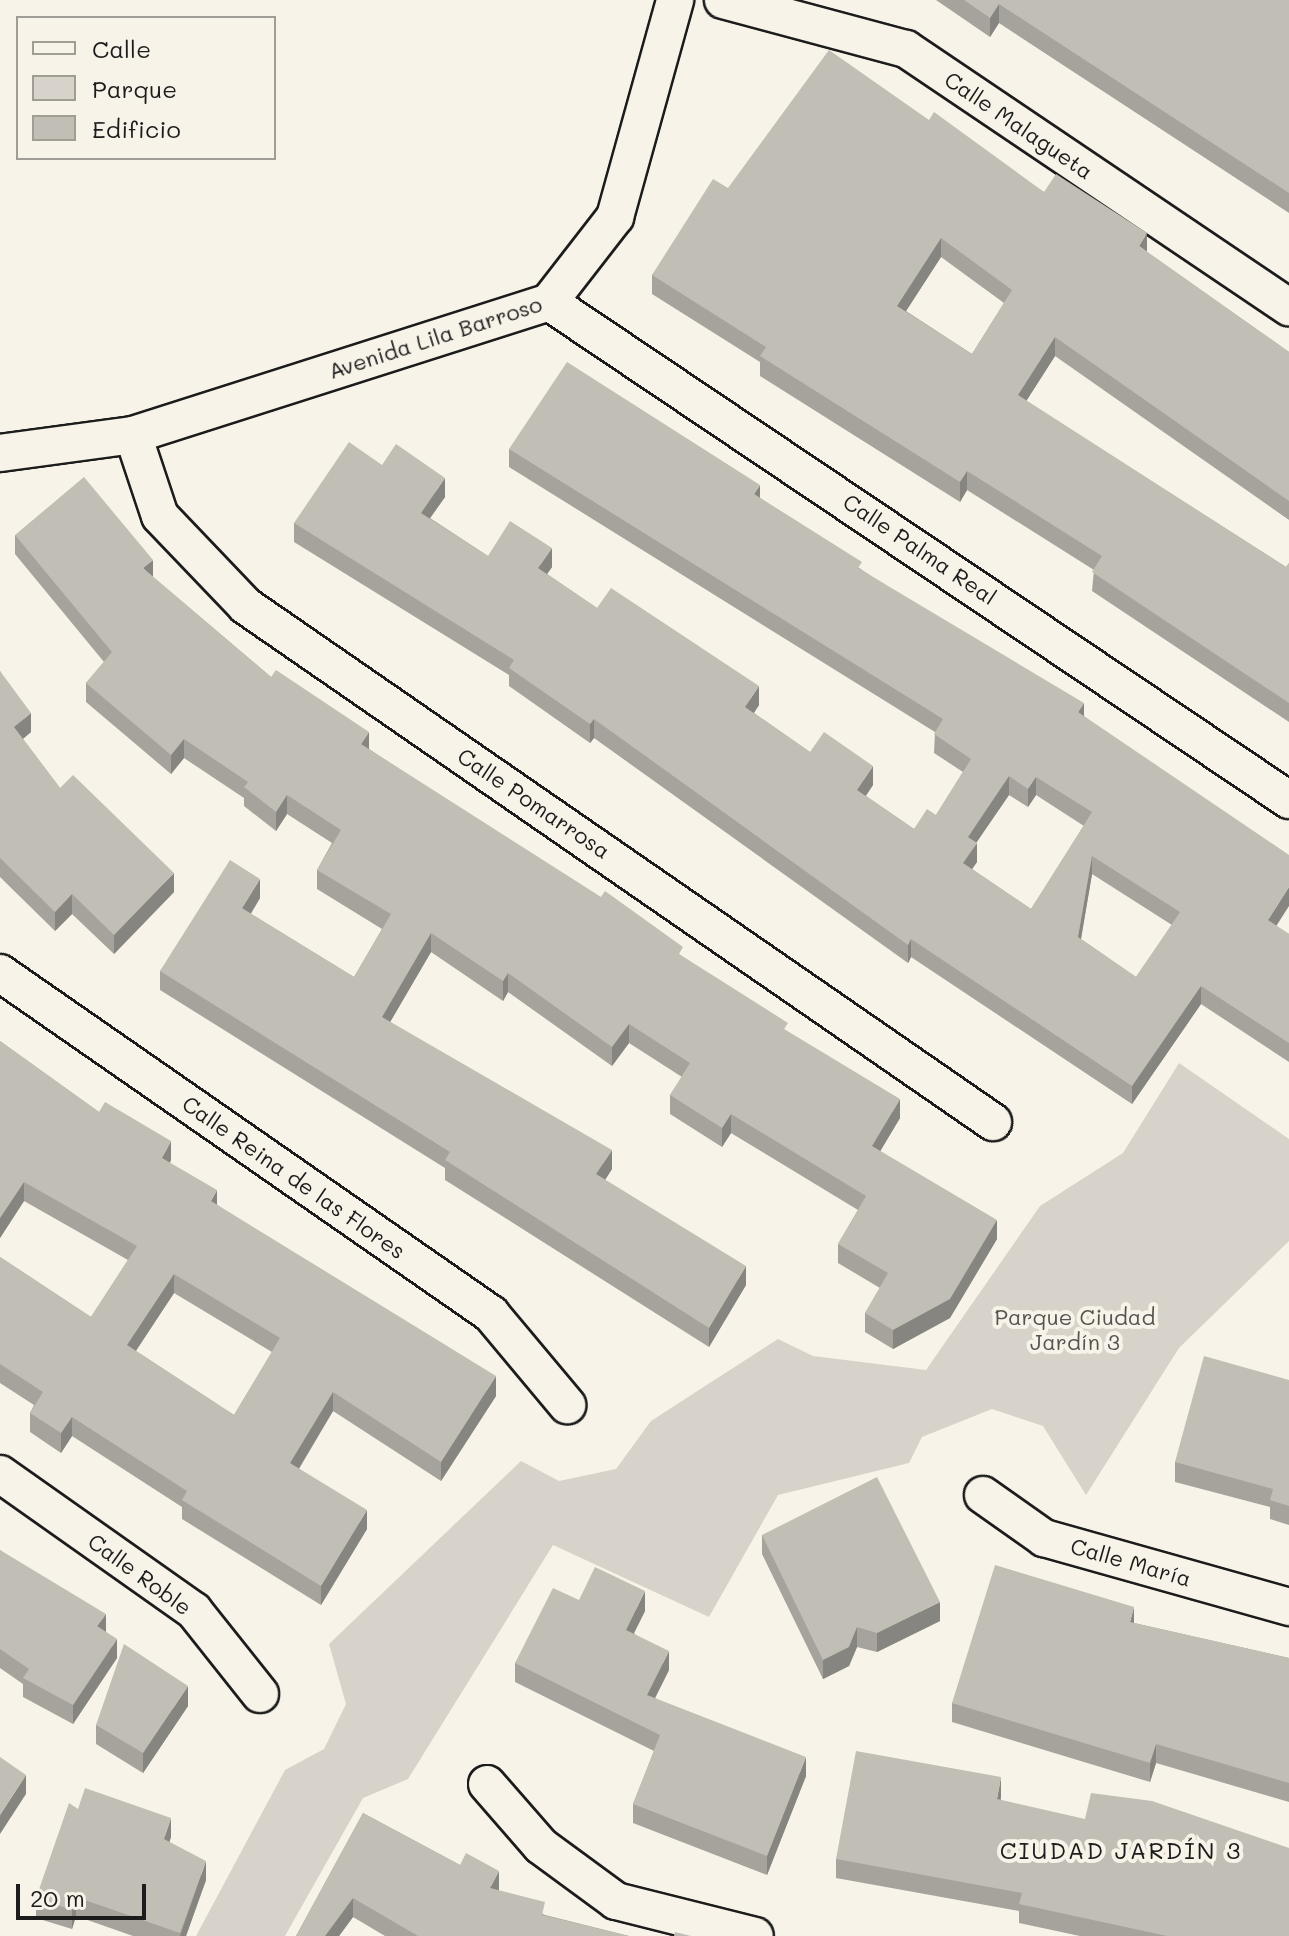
<!DOCTYPE html>
<html>
<head>
<meta charset="utf-8">
<style>
  body { margin:0 }
  #map { position:relative; width:1289px; height:1936px; overflow:hidden; background:#f7f3e8; font-family:Mali,sans-serif }
  div>[style] { position:absolute }
  .green>* { inset:0; background:#d7d3cb }
  .roads { filter:drop-shadow(2px 0 #1c1c1c) drop-shadow(-2px 0 #1c1c1c) drop-shadow(0 2px #1c1c1c) drop-shadow(0 -2px #1c1c1c) }
  .minor>* { height:36px; margin:-18px; padding:0 18px; transform-origin:18px; border-radius:18px; background:#f7f3e8 }
  .wall>* { inset:0; background:#a5a39c }
  .shaded-wall>* { inset:0; background:#86857f }
  .building>* { inset:0; background:#c0beb5 }
  span { translate:-50% -50%; white-space:nowrap; text-align:center; line-height:1.15; -webkit-text-stroke:8px #f7f3e8; paint-order:stroke }
  .street-label { font-size:22px; color:#1c1c1c }
  .park-label { font-size:22px; color:#545351 }
  .neighbourhood-label { font-size:24px; color:#1c1c1c; letter-spacing:2px }
  .legend { position:absolute; left:16px; top:16px; width:260px; height:144px; box-sizing:border-box; background:#f7f3e8; border:2px solid #9f9d96; margin:0; padding:10px 14px; list-style:none; font-size:24px; color:#1c1c1c }
  .legend li { display:flex; align-items:center; gap:16px; height:40px }
  .legend b { width:40px; border:2px solid #9f9d96 }
  .scale { position:absolute; left:16px; top:1884px; width:130px; height:36px; box-sizing:border-box; border:4px solid #1c1c1c; border-top:0; padding-left:10px; font-size:24px; line-height:28px; white-space:nowrap; color:#1c1c1c; -webkit-text-stroke:6px #f7f3e8; paint-order:stroke }
</style>
</head>
<body>
<div id="map">
  <div class="green">
    <i style="clip-path:polygon(1179px 1063px,1289px 1139px,1289px 1241px,1179px 1348px,1086px 1495px,1043px 1426px,992px 1409px,922px 1437px,909px 1463px,778px 1495px,709px 1617px,553px 1545px,408px 1779px,363px 1798px,285px 1936px,196px 1936px,285px 1770px,324px 1749px,346px 1704px,329px 1644px,521px 1461px,559px 1481px,616px 1469px,651px 1421px,778px 1339px,813px 1356px,926px 1370px,1040px 1206px,1123px 1153px)"></i>
  </div>
  <div class="roads">
    <div class="minor">
      <i style="left:723px;top:0;width:189px;rotate:15deg"></i>
      <i style="left:906px;top:49px;width:462px;rotate:34deg"></i>
      <i style="left:549px;top:302px;width:892px;rotate:33.94deg"></i>
      <i style="left:133px;top:435px;width:85px;rotate:71.6deg"></i>
      <i style="left:160px;top:516px;width:124px;rotate:46.3deg"></i>
      <i style="left:246px;top:606px;width:908px;rotate:34.64deg"></i>
      <i style="left:0;top:453px;width:134px;rotate:-7.7deg"></i>
      <i style="left:133px;top:435px;width:437px;rotate:-17.7deg"></i>
      <i style="left:549px;top:302px;width:108px;rotate:-52.2deg"></i>
      <i style="left:615px;top:217px;width:225px;rotate:-74.5deg"></i>
      <i style="left:0;top:973px;width:598px;rotate:34.78deg"></i>
      <i style="left:491px;top:1314px;width:119px;rotate:50.1deg"></i>
      <i style="left:0;top:1474px;width:237px;rotate:35.2deg"></i>
      <i style="left:194px;top:1611px;width:106px;rotate:51.5deg"></i>
      <i style="left:983px;top:1495px;width:75px;rotate:35.2deg"></i>
      <i style="left:1044px;top:1538px;width:255px;rotate:15.7deg"></i>
      <i style="left:487px;top:1784px;width:82px;rotate:48.9deg"></i>
      <i style="left:541px;top:1846px;width:93px;rotate:36.3deg"></i>
      <i style="left:616px;top:1901px;width:143px;rotate:14.1deg"></i>
    </div>
  </div>
  <div class="wall">
    <i style="clip-path:polygon(936px 0,1289px 0,1289px 213px,999px 23px,990px 37px)"></i>
    <i style="clip-path:polygon(evenodd,929px 120px,1044px 192px,1147px 252px,1289px 352px,1289px 520px,1055px 356px,1026px 401px,1286px 567px,1289px 563px,1289px 722px,1092px 591px,1094px 570px,967px 490px,960px 502px,760px 376px,760px 362px,652px 294px,652px 275px,728px 188px,929px 120px,941px 257px,1004px 303px,972px 354px,906px 311px,941px 257px)"></i>
    <i style="clip-path:polygon(evenodd,509px 449px,760px 498px,862px 570px,1084px 716px,1276px 926px,1289px 934px,1289px 1062px,1201px 1004px,1132px 1104px,911px 957px,908px 963px,594px 738px,590px 743px,509px 686px,509px 675px,294px 542px,294px 523px,382px 465px,445px 497px,430px 518px,488px 556px,552px 567px,547px 574px,597px 608px,759px 705px,754px 713px,810px 752px,873px 785px,866px 796px,914px 829px,936px 815px,963px 772px,934px 753px,935px 732px,509px 467px,509px 449px,1009px 795px,1028px 807px,1036px 795px,1084px 826px,1031px 909px,972px 869px,977px 862px,976px 842px,1009px 795px,509px 449px,1092px 874px,1172px 925px,1136px 977px,1081px 939px,1092px 874px)"></i>
    <i style="clip-path:polygon(15px 535px,153px 577px,271px 677px,369px 749px,683px 957px,788px 1032px,900px 1118px,880px 1151px,997px 1239px,950px 1318px,893px 1349px,865px 1332px,865px 1313px,880px 1288px,838px 1263px,838px 1244px,858px 1210px,731px 1133px,722px 1147px,670px 1114px,670px 1095px,682px 1077px,629px 1043px,612px 1066px,508px 992px,503px 1001px,431px 952px,390px 1022px,612px 1169px,605px 1180px,746px 1285px,709px 1347px,445px 1180px,445px 1168px,160px 990px,160px 971px,260px 898px,251px 914px,354px 977px,382px 929px,317px 889px,317px 870px,332px 843px,287px 814px,276px 831px,244px 806px,244px 798px,184px 758px,171px 774px,86px 702px,86px 683px,104px 662px,15px 554px)"></i>
    <i style="clip-path:polygon(0 671px,31px 732px,23px 739px,60px 788px,174px 892px,114px 954px,72px 914px,55px 931px,0 877px)"></i>
    <i style="clip-path:polygon(evenodd,0 1041px,99px 1112px,171px 1160px,170px 1163px,217px 1205px,496px 1396px,441px 1481px,333px 1411px,299px 1469px,367px 1529px,321px 1605px,182px 1519px,182px 1507px,72px 1436px,61px 1453px,30px 1432px,30px 1413px,34px 1405px,0 1383px,0 1257px,91px 1317px,128px 1260px,24px 1201px,0 1238px,0 1041px,174px 1293px,272px 1352px,234px 1415px,136px 1351px,174px 1293px)"></i>
    <i style="clip-path:polygon(1289px 1380px,1289px 1525px,1270px 1519px,1270px 1507px,1175px 1482px,1175px 1462px)"></i>
    <i style="clip-path:polygon(762px 1535px,940px 1621px,877px 1652px,857px 1647px,849px 1666px,823px 1679px,762px 1554px)"></i>
    <i style="clip-path:polygon(0 1550px,106px 1632px,117px 1658px,73px 1724px,23px 1697px,23px 1684px,0 1668px)"></i>
    <i style="clip-path:polygon(579px 1600px,645px 1611px,634px 1633px,669px 1670px,655px 1698px,806px 1776px,767px 1875px,633px 1823px,633px 1804px,654px 1751px,515px 1682px,515px 1663px)"></i>
    <i style="clip-path:polygon(1134px 1623px,1289px 1658px,1289px 1802px,1156px 1763px,1150px 1782px,952px 1722px,952px 1703px)"></i>
    <i style="clip-path:polygon(188px 1706px,143px 1773px,96px 1744px,96px 1725px)"></i>
    <i style="clip-path:polygon(1001px 1796px,1001px 1800px,1289px 1936px,1080px 1936px,1019px 1923px,1019px 1911px,836px 1878px,836px 1859px)"></i>
    <i style="clip-path:polygon(78px 1809px,171px 1837px,169px 1842px,206px 1880px,186px 1936px,133px 1936px,76px 1916px,72px 1929px,36px 1918px,36px 1898px)"></i>
    <i style="clip-path:polygon(363px 1813px,460px 1865px,499px 1891px,545px 1915px,629px 1936px,385px 1936px,353px 1917px,339px 1936px,296px 1936px)"></i>
  </div>
  <div class="shaded-wall">
    <i style="clip-path:polygon(999px 4px,999px 23px,990px 37px,990px 18px)"></i>
    <i style="clip-path:polygon(1147px 233px,1147px 252px,1139px 246px)"></i>
    <i style="clip-path:polygon(941px 238px,941px 257px,897px 325px,897px 306px)"></i>
    <i style="clip-path:polygon(1055px 337px,1055px 356px,1018px 414px,1018px 395px)"></i>
    <i style="clip-path:polygon(967px 471px,967px 490px,960px 502px,960px 482px)"></i>
    <i style="clip-path:polygon(445px 478px,445px 497px,421px 531px,421px 513px)"></i>
    <i style="clip-path:polygon(760px 485px,760px 504px,754px 494px)"></i>
    <i style="clip-path:polygon(552px 548px,552px 567px,538px 587px,538px 568px)"></i>
    <i style="clip-path:polygon(153px 560px,153px 579px,143px 568px)"></i>
    <i style="clip-path:polygon(759px 686px,759px 705px,745px 726px,745px 707px)"></i>
    <i style="clip-path:polygon(1084px 703px,1084px 722px,1078px 712px)"></i>
    <i style="clip-path:polygon(31px 713px,31px 732px,14px 746px,14px 727px)"></i>
    <i style="clip-path:polygon(594px 719px,594px 738px,590px 743px,590px 724px)"></i>
    <i style="clip-path:polygon(369px 732px,369px 752px,361px 744px)"></i>
    <i style="clip-path:polygon(184px 739px,184px 758px,171px 774px,171px 755px)"></i>
    <i style="clip-path:polygon(873px 766px,873px 785px,857px 808px,857px 790px)"></i>
    <i style="clip-path:polygon(1009px 776px,1009px 795px,968px 855px,968px 837px)"></i>
    <i style="clip-path:polygon(1036px 777px,1036px 795px,1028px 807px,1028px 789px)"></i>
    <i style="clip-path:polygon(287px 795px,287px 814px,276px 831px,276px 812px)"></i>
    <i style="clip-path:polygon(977px 843px,977px 862px,963px 882px,963px 863px)"></i>
    <i style="clip-path:polygon(1092px 856px,1092px 874px,1078px 956px,1078px 937px)"></i>
    <i style="clip-path:polygon(174px 873px,174px 892px,114px 954px,114px 935px)"></i>
    <i style="clip-path:polygon(260px 879px,260px 898px,242px 927px,242px 908px)"></i>
    <i style="clip-path:polygon(1289px 887px,1289px 906px,1268px 939px,1268px 920px)"></i>
    <i style="clip-path:polygon(72px 894px,72px 914px,55px 931px,55px 912px)"></i>
    <i style="clip-path:polygon(431px 933px,431px 952px,382px 1036px,382px 1017px)"></i>
    <i style="clip-path:polygon(911px 939px,911px 957px,908px 963px,908px 945px)"></i>
    <i style="clip-path:polygon(508px 973px,508px 992px,503px 1001px,503px 981px)"></i>
    <i style="clip-path:polygon(1201px 986px,1201px 1004px,1132px 1104px,1132px 1086px)"></i>
    <i style="clip-path:polygon(629px 1024px,629px 1043px,612px 1066px,612px 1047px)"></i>
    <i style="clip-path:polygon(900px 1099px,900px 1118px,872px 1165px,872px 1146px)"></i>
    <i style="clip-path:polygon(731px 1114px,731px 1133px,722px 1147px,722px 1128px)"></i>
    <i style="clip-path:polygon(171px 1141px,171px 1160px,162px 1177px,162px 1158px)"></i>
    <i style="clip-path:polygon(612px 1150px,612px 1169px,596px 1194px,596px 1174px)"></i>
    <i style="clip-path:polygon(24px 1182px,24px 1201px,0 1238px,0 1218px)"></i>
    <i style="clip-path:polygon(217px 1190px,217px 1209px,211px 1201px)"></i>
    <i style="clip-path:polygon(997px 1220px,997px 1239px,950px 1318px,893px 1349px,893px 1330px)"></i>
    <i style="clip-path:polygon(746px 1266px,746px 1285px,709px 1347px,709px 1328px)"></i>
    <i style="clip-path:polygon(174px 1274px,174px 1293px,127px 1364px,127px 1345px)"></i>
    <i style="clip-path:polygon(496px 1376px,496px 1396px,441px 1481px,441px 1462px)"></i>
    <i style="clip-path:polygon(333px 1392px,333px 1411px,290px 1483px,290px 1463px)"></i>
    <i style="clip-path:polygon(72px 1417px,72px 1436px,61px 1453px,61px 1433px)"></i>
    <i style="clip-path:polygon(367px 1510px,367px 1529px,321px 1605px,321px 1586px)"></i>
    <i style="clip-path:polygon(645px 1591px,645px 1611px,626px 1649px,626px 1630px)"></i>
    <i style="clip-path:polygon(940px 1602px,940px 1621px,877px 1652px,877px 1633px)"></i>
    <i style="clip-path:polygon(1134px 1607px,1134px 1626px,1130px 1622px)"></i>
    <i style="clip-path:polygon(106px 1614px,106px 1633px,97px 1626px)"></i>
    <i style="clip-path:polygon(857px 1627px,857px 1647px,849px 1666px,823px 1679px,823px 1660px)"></i>
    <i style="clip-path:polygon(117px 1639px,117px 1658px,73px 1724px,73px 1705px)"></i>
    <i style="clip-path:polygon(669px 1651px,669px 1670px,647px 1714px,647px 1695px)"></i>
    <i style="clip-path:polygon(188px 1686px,188px 1706px,143px 1773px,143px 1753px)"></i>
    <i style="clip-path:polygon(1156px 1744px,1156px 1763px,1150px 1782px,1150px 1763px)"></i>
    <i style="clip-path:polygon(806px 1757px,806px 1776px,767px 1875px,767px 1856px)"></i>
    <i style="clip-path:polygon(26px 1775px,26px 1794px,0 1834px,0 1815px)"></i>
    <i style="clip-path:polygon(1001px 1777px,1001px 1796px,997px 1818px,997px 1799px)"></i>
    <i style="clip-path:polygon(171px 1818px,171px 1837px,164px 1859px,164px 1839px)"></i>
    <i style="clip-path:polygon(206px 1861px,206px 1880px,186px 1936px,180px 1936px)"></i>
    <i style="clip-path:polygon(499px 1871px,499px 1891px,490px 1888px)"></i>
    <i style="clip-path:polygon(76px 1897px,76px 1916px,72px 1929px,72px 1910px)"></i>
    <i style="clip-path:polygon(353px 1898px,353px 1917px,339px 1936px,325px 1936px)"></i>
  </div>
  <div class="building">
    <i style="clip-path:polygon(964px 0,1289px 0,1289px 193px,999px 4px,990px 18px)"></i>
    <i style="clip-path:polygon(evenodd,829px 50px,929px 120px,934px 112px,1044px 192px,1056px 174px,1147px 233px,1139px 246px,1289px 352px,1289px 501px,1055px 337px,1018px 395px,1286px 567px,1289px 563px,1289px 703px,1092px 572px,1102px 556px,967px 471px,960px 482px,760px 356px,766px 347px,652px 275px,713px 179px,728px 188px,829px 50px,941px 238px,1012px 290px,972px 354px,897px 306px,941px 238px)"></i>
    <i style="clip-path:polygon(evenodd,567px 362px,760px 485px,754px 494px,862px 562px,858px 568px,1084px 703px,1078px 712px,1289px 855px,1289px 887px,1268px 920px,1289px 934px,1289px 1043px,1201px 986px,1132px 1086px,911px 939px,908px 945px,594px 719px,590px 724px,509px 668px,514px 660px,294px 523px,349px 442px,382px 465px,396px 444px,445px 478px,421px 513px,488px 556px,510px 521px,552px 548px,538px 568px,597px 608px,611px 588px,759px 686px,745px 707px,810px 752px,824px 732px,873px 766px,857px 790px,914px 829px,927px 809px,936px 815px,971px 759px,934px 734px,943px 719px,509px 449px,567px 362px,1009px 776px,1028px 789px,1036px 777px,1092px 812px,1031px 909px,963px 863px,977px 843px,968px 837px,1009px 776px,567px 362px,1092px 856px,1180px 912px,1136px 977px,1078px 937px,1092px 856px)"></i>
    <i style="clip-path:polygon(84px 477px,153px 560px,143px 568px,271px 677px,276px 670px,369px 732px,361px 744px,601px 897px,605px 891px,683px 947px,679px 954px,788px 1023px,784px 1029px,900px 1099px,872px 1146px,997px 1220px,950px 1299px,893px 1330px,865px 1313px,888px 1273px,838px 1244px,866px 1196px,731px 1114px,722px 1128px,670px 1095px,690px 1063px,629px 1024px,612px 1047px,508px 973px,503px 981px,431px 933px,382px 1017px,612px 1150px,596px 1174px,746px 1266px,709px 1328px,445px 1160px,450px 1152px,160px 971px,230px 860px,260px 879px,242px 908px,354px 977px,391px 914px,317px 870px,341px 830px,287px 795px,276px 812px,244px 787px,248px 782px,184px 739px,171px 755px,86px 683px,112px 652px,15px 535px)"></i>
    <i style="clip-path:polygon(0 671px,31px 713px,14px 727px,60px 788px,73px 775px,174px 873px,114px 935px,72px 894px,55px 912px,0 858px)"></i>
    <i style="clip-path:polygon(evenodd,0 1041px,99px 1112px,105px 1102px,171px 1141px,162px 1158px,217px 1190px,211px 1201px,496px 1376px,441px 1462px,333px 1392px,290px 1463px,367px 1510px,321px 1586px,182px 1500px,187px 1491px,72px 1417px,61px 1433px,30px 1413px,43px 1392px,0 1364px,0 1257px,91px 1317px,137px 1246px,24px 1182px,0 1218px,0 1041px,174px 1274px,280px 1338px,234px 1415px,127px 1345px,174px 1274px)"></i>
    <i style="clip-path:polygon(1204px 1356px,1289px 1380px,1289px 1506px,1270px 1500px,1273px 1489px,1175px 1462px)"></i>
    <i style="clip-path:polygon(877px 1477px,940px 1602px,877px 1633px,857px 1627px,849px 1647px,823px 1660px,762px 1535px)"></i>
    <i style="clip-path:polygon(0 1550px,106px 1614px,97px 1626px,117px 1639px,73px 1705px,23px 1678px,29px 1669px,0 1649px)"></i>
    <i style="clip-path:polygon(995px 1565px,1134px 1607px,1130px 1622px,1289px 1658px,1289px 1783px,1156px 1744px,1150px 1763px,952px 1703px)"></i>
    <i style="clip-path:polygon(595px 1567px,645px 1591px,626px 1630px,669px 1651px,647px 1695px,806px 1757px,767px 1856px,633px 1804px,660px 1735px,515px 1663px,553px 1588px,579px 1600px)"></i>
    <i style="clip-path:polygon(124px 1644px,188px 1686px,143px 1753px,96px 1725px)"></i>
    <i style="clip-path:polygon(856px 1751px,1001px 1777px,997px 1799px,1085px 1819px,1091px 1793px,1152px 1801px,1289px 1848px,1289px 1936px,1167px 1936px,1019px 1904px,1022px 1893px,836px 1859px)"></i>
    <i style="clip-path:polygon(0 1757px,26px 1775px,0 1815px)"></i>
    <i style="clip-path:polygon(85px 1788px,171px 1818px,164px 1839px,206px 1861px,180px 1933px,76px 1897px,72px 1910px,36px 1898px,69px 1803px,78px 1809px)"></i>
    <i style="clip-path:polygon(363px 1813px,460px 1865px,466px 1853px,499px 1871px,490px 1888px,545px 1902px,542px 1915px,629px 1936px,418px 1936px,353px 1898px,325px 1936px,296px 1936px)"></i>
    <i style="clip-path:polygon(675px 1932px,691px 1936px,674px 1936px)"></i>
  </div>
  <div class="street-label">
    <span style="left:1019px;top:125px;rotate:34deg">Calle Malagueta</span>
    <span style="left:435px;top:337px;rotate:-18deg">Avenida Lila Barroso</span>
    <span style="left:920px;top:549px;rotate:34deg">Calle Palma Real</span>
    <span style="left:534px;top:803px;rotate:34deg">Calle Pomarrosa</span>
    <span style="left:294px;top:1177px;rotate:35deg">Calle Reina de las Flores</span>
    <span style="left:1131px;top:1562px;rotate:16deg">Calle María</span>
    <span style="left:140px;top:1574px;rotate:36deg">Calle Roble</span>
  </div>
  <div class="park-label">
    <span style="left:1075px;top:1329px">Parque Ciudad<br>Jardín 3</span>
  </div>
  <div class="neighbourhood-label">
    <span style="left:1121px;top:1850px">CIUDAD JARDÍN 3</span>
  </div>
  <ul class="legend">
  <li><b style="height:10px;background:#f7f3e8"></b>Calle</li>
  <li><b style="height:22px;background:#d7d3cb"></b>Parque</li>
  <li><b style="height:22px;background:#c0beb5"></b>Edificio</li>
  </ul>
  <div class="scale">20 m</div>
</div>
</body>
</html>
